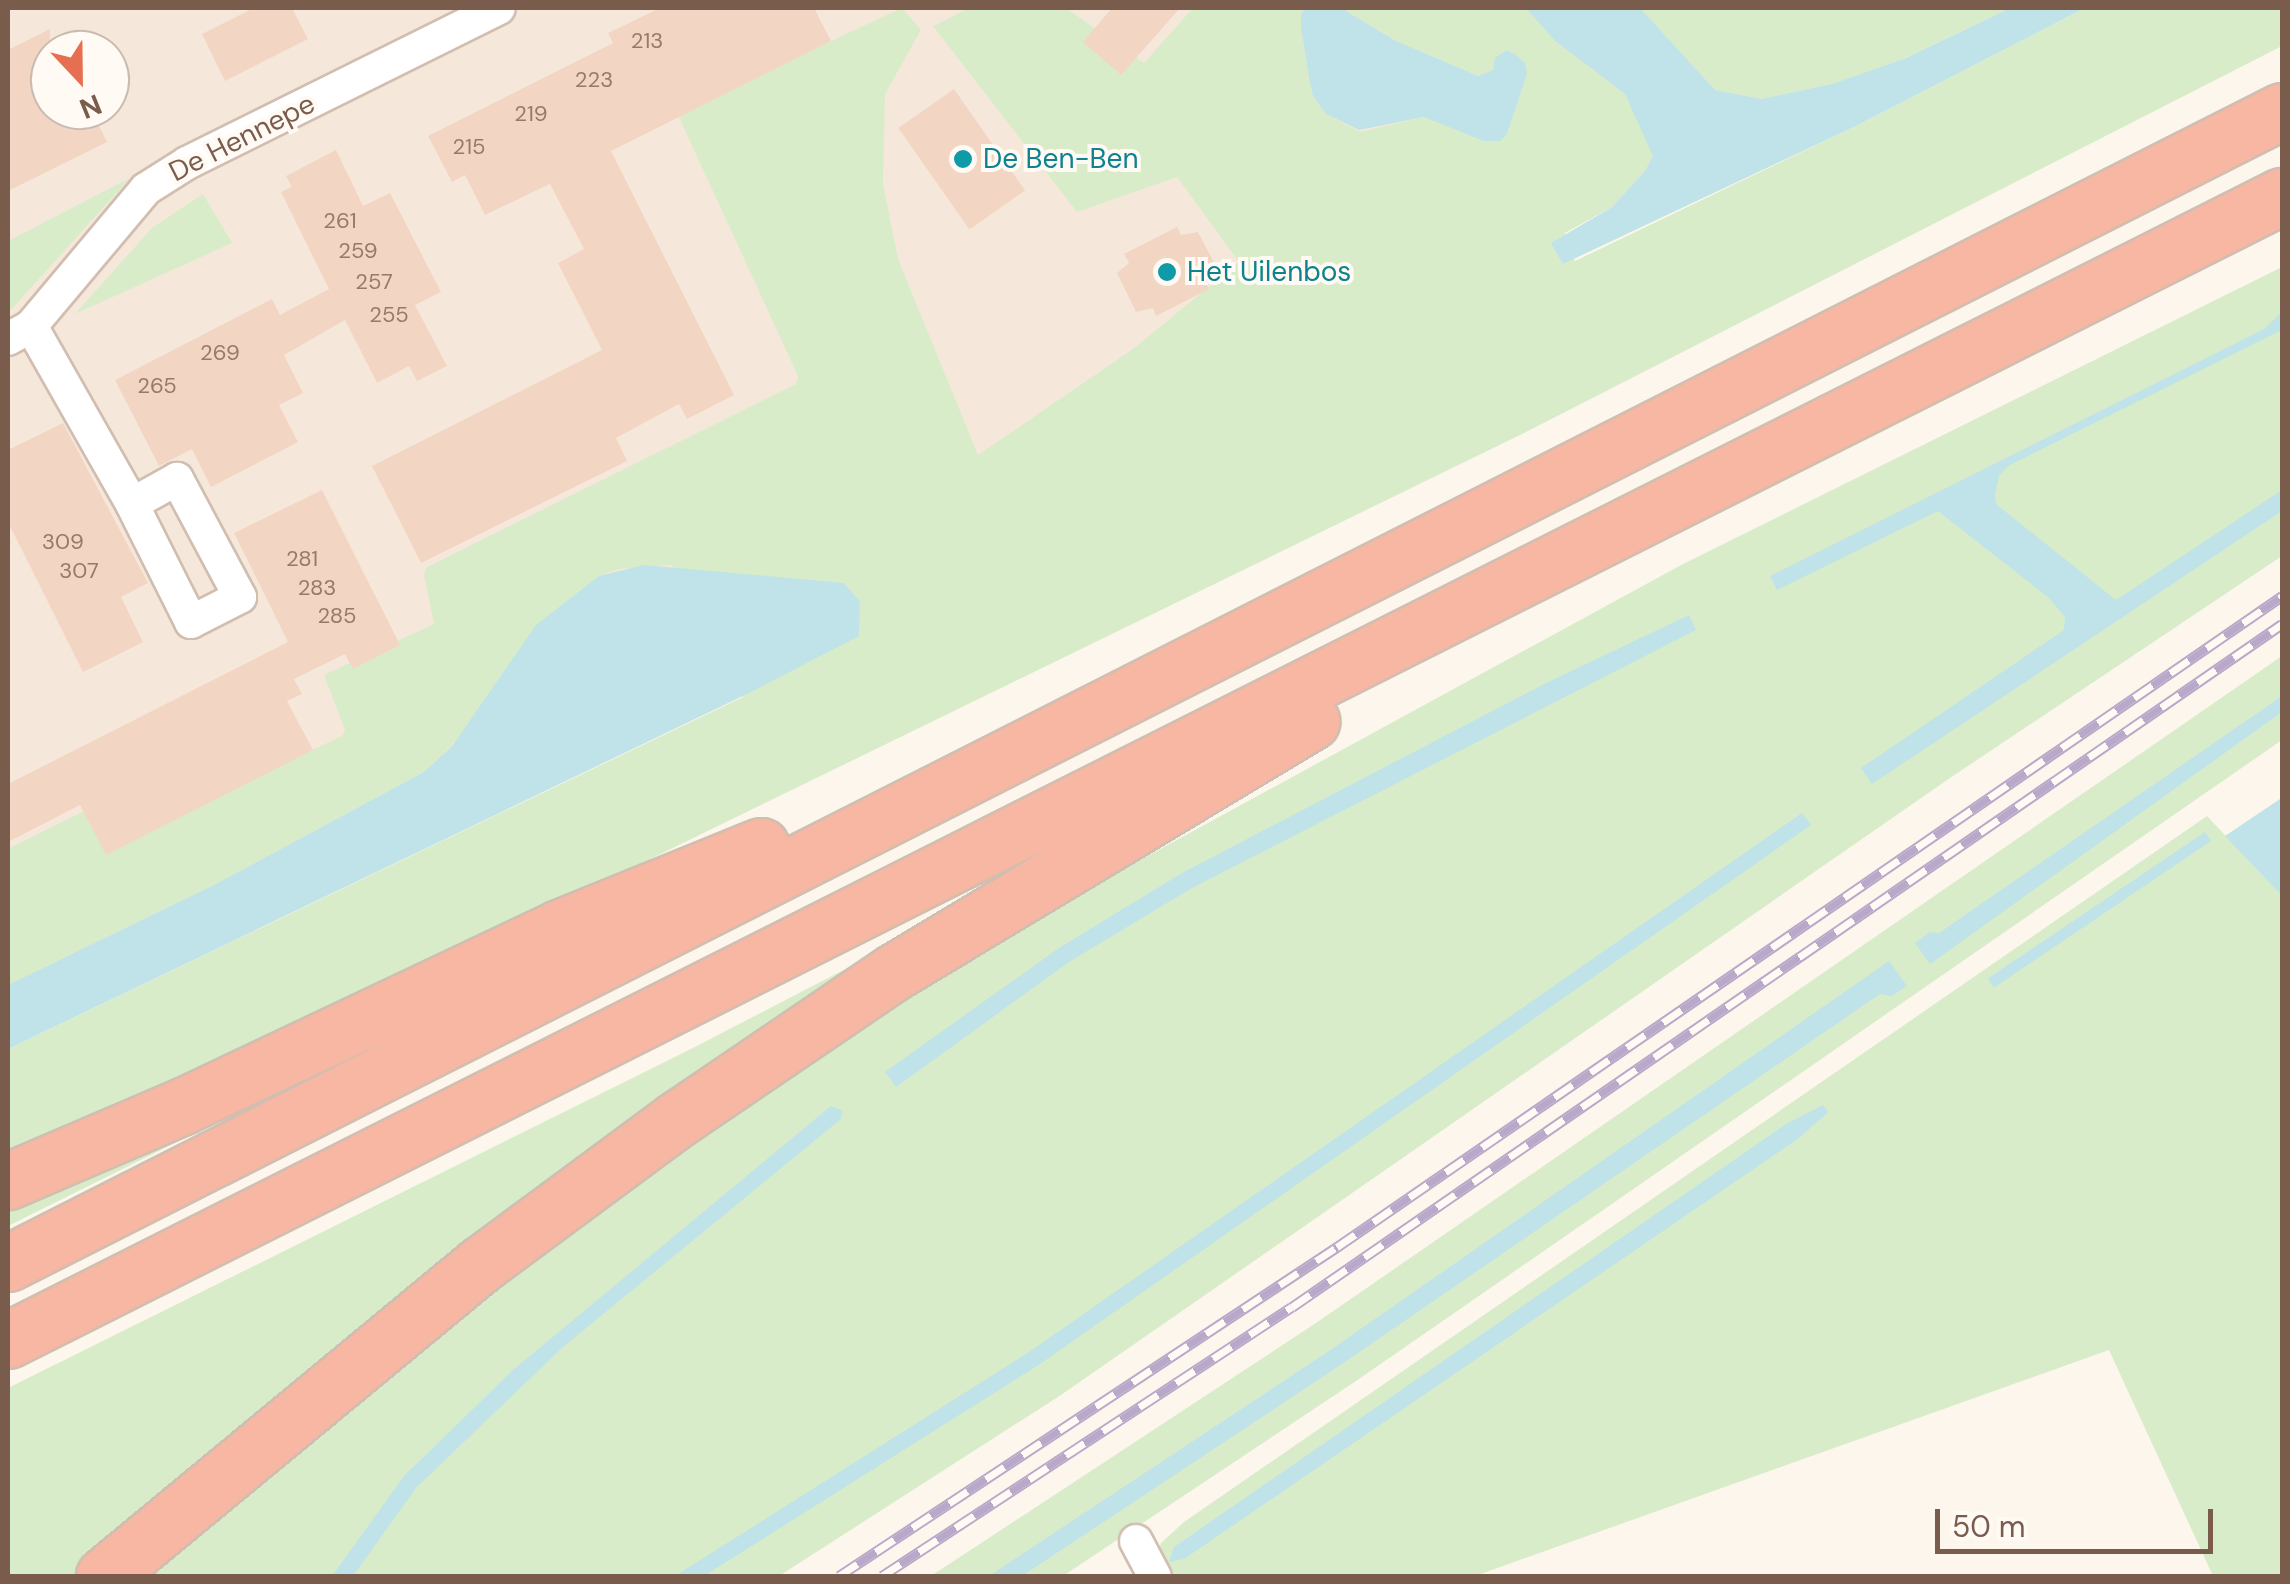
<!DOCTYPE html>
<html>
<head>
<meta charset="utf-8">
<style>
  body { margin:0 }
  #map { position:relative; width:2290px; height:1584px; overflow:hidden; background:#fdf6ec; font-family:"DM Sans",sans-serif }
  div>[style] { position:absolute }
  .residential>* { inset:0; background:#f5e8da }
  .green>* { inset:0; background:#d8ecc9 }
  .water>* { inset:0; background:#bfe3e8; transform-origin:0 0 }
  .building>* { inset:0; background:#f3d5c3; transform-origin:0 0 }
  .roads { filter:drop-shadow(2px 0 #d1beb0) drop-shadow(-2px 0 #d1beb0) drop-shadow(0 2px #d1beb0) drop-shadow(0 -2px #d1beb0) }
  .street>* { height:32px; margin:-16px; padding:0 16px; transform-origin:16px; border-radius:16px; background:#fff }
  .highway>* { height:55px; margin:-27.5px; padding:0 27.5px; transform-origin:27.5px; border-radius:27.5px; background:#f7b7a3 }
  .rail>* { height:11px; margin-top:-5.5px; transform-origin:0; background:repeating-linear-gradient(90deg,#fffaf3 0 22px,#b9a8c9 0 44px); box-sizing:border-box; border-block:2px solid #b9a8c9 }
  .dots>* { width:28px; height:28px; translate:-50% -50%; box-sizing:border-box; border:5px solid #fffaf3; border-radius:50% }
  span { translate:-50% -50%; white-space:nowrap; text-align:center; line-height:1.15; -webkit-text-stroke:8px #fffaf3; paint-order:stroke }
  .number-label { font-size:22px; color:#987a6a }
  .number-label span { -webkit-text-stroke-width:0 }
  .street-label { font-size:28px; color:#7a5c4d }
  .culture-label { font-size:28px; color:#0d838f }
  .left { translate:0 -50%; text-align:left }
  .frame { position:absolute; inset:0; border:10px solid #7a5c4d; pointer-events:none }
  .north { position:absolute; left:30px; top:30px; width:100px; height:100px; box-sizing:border-box; background:#fffaf3; border:2px solid #cabbb1; border-radius:50%; rotate:158deg; font-size:28px; font-weight:700; line-height:40px; text-align:center; color:#7a5c4d }
  .north::after { content:''; display:block; margin:auto; width:35px; height:45px; background:#e76f51; clip-path:polygon(50% 0,100% 100%,50% 72%,0 100%) }
  .scale { position:absolute; left:1935px; top:1509px; width:278px; height:45px; box-sizing:border-box; border:5px solid #7a5c4d; border-top:0; padding-left:12px; font-size:30px; line-height:35px; white-space:nowrap; color:#7a5c4d; -webkit-text-stroke:8px #fffaf3; paint-order:stroke }
</style>
</head>
<body>
<div id="map">
  <div class="residential">
    <i style="clip-path:polygon(evenodd,8px 8px,1999px 8px,8px 1015px,8px 8px,50px 50px,110px 50px,110px 110px,50px 110px,50px 50px)"></i>
  </div>
  <div class="green">
    <i style="clip-path:polygon(902px 8px,921px 30px,885px 94px,883px 183px,898px 259px,978px 455px,1133px 349px,1239px 262px,1177px 177px,1077px 212px,933px 26px,969px 8px,1066px 8px,1144px 63px,1193px 8px,1307px 8px,1301px 13px,1301px 28px,1309px 77px,1326px 114px,1360px 132px,1424px 117px,1507px 134px,1527px 74px,1493px 70px,1478px 76px,1394px 40px,1341px 8px,1526px 8px,1555px 41px,1625px 94px,1651px 147px,1653px 156px,1645px 171px,1612px 207px,1565px 233px,1575px 261px,1854px 127px,2085px 8px,2282px 8px,2282px 46px,1520px 435px,638px 865px,8px 1154px,8px 1049px,743px 697px,671px 565px,619px 569px,599px 576px,452px 745px,424px 772px,214px 885px,8px 985px,8px 849px,86px 810px,115px 844px,342px 736px,345px 730px,324px 675px,434px 624px,424px 575px,427px 567px,796px 384px,798px 376px,677px 113px)"></i>
    <i style="clip-path:polygon(1640px 8px,2010px 8px,1906px 58px,1832px 84px,1761px 99px,1715px 90px)"></i>
    <i style="clip-path:polygon(130px 178px,8px 313px,8px 241px)"></i>
    <i style="clip-path:polygon(203px 194px,232px 243px,75px 314px,152px 228px)"></i>
    <i style="clip-path:polygon(2282px 267px,2282px 556px,1950px 778px,1061px 1395px,779px 1576px,148px 1576px,591px 1214px,893px 1003px,1052px 908px,1683px 564px)"></i>
    <i style="clip-path:polygon(2282px 656px,2282px 740px,1356px 1381px,1063px 1576px,931px 1576px,1316px 1323px)"></i>
    <i style="clip-path:polygon(2207px 816px,2282px 896px,2282px 1576px,2213px 1576px,2109px 1350px,1475px 1576px,1164px 1576px,1158px 1553px,1161px 1543px,1184px 1522px)"></i>
    <i style="clip-path:polygon(1007px 885px,92px 1576px,8px 1576px,8px 1388px,693px 1048px)"></i>
    <i style="clip-path:polygon(183px 1139px,8px 1226px,8px 1202px)"></i>
  </div>
  <div class="water">
    <i style="clip-path:polygon(1307px 8px,1341px 8px,1394px 40px,1478px 76px,1493px 70px,1495px 58px,1507px 50px,1516px 55px,1525px 63px,1527px 74px,1507px 134px,1500px 141px,1484px 141px,1424px 117px,1359px 130px,1326px 114px,1313px 96px,1309px 77px,1301px 28px,1301px 13px)"></i>
    <i style="clip-path:polygon(1526px 8px,1640px 8px,1715px 90px,1761px 99px,1832px 84px,1906px 58px,2010px 8px,2085px 8px,1854px 127px,1563px 264px,1551px 243px,1612px 207px,1645px 171px,1653px 156px,1625px 94px,1555px 41px)"></i>
    <i style="clip-path:polygon(2282px 312px,2282px 330px,2008px 466px,1999px 476px,1995px 495px,1996px 504px,2116px 600px,2282px 490px,2282px 511px,1872px 784px,1861px 768px,2064px 630px,2065px 617px,2049px 598px,1938px 511px,1777px 590px,1770px 576px,2264px 329px)"></i>
    <i style="clip-path:polygon(644px 565px,844px 583px,860px 602px,859px 636px,743px 696px,8px 1049px,8px 985px,214px 885px,424px 772px,453px 745px,536px 625px,599px 576px)"></i>
    <i style="clip-path:polygon(1689px 615px,1696px 630px,1192px 888px,1069px 962px,896px 1087px,885px 1072px,1059px 948px,1182px 873px,1544px 684px)"></i>
    <i style="clip-path:polygon(2282px 696px,2282px 712px,1930px 964px,1915px 943px,1930px 932px,1939px 933px)"></i>
    <i style="clip-path:polygon(2280px 799px,2282px 802px,2282px 896px,2225px 836px)"></i>
    <i style="clip-path:polygon(1802px 813px,1811px 825px,1040px 1364px,704px 1576px,675px 1576px,1029px 1352px)"></i>
    <i style="left:2205px;top:832px;width:11px;height:262px;rotate:56deg"></i>
    <i style="clip-path:polygon(1889px 961px,1907px 986px,1892px 996px,1880px 994px,1342px 1364px,1022px 1576px,989px 1576px,1332px 1349px)"></i>
    <i style="clip-path:polygon(1823px 1105px,1828px 1112px,1799px 1138px,1184px 1559px,1169px 1562px,1174px 1547px,1786px 1124px)"></i>
    <i style="clip-path:polygon(831px 1106px,842px 1110px,841px 1119px,563px 1347px,416px 1488px,353px 1576px,332px 1576px,404px 1476px,513px 1370px)"></i>
  </div>
  <div class="building">
    <i style="clip-path:polygon(254px 8px,292px 8px,308px 39px,225px 81px,202px 34px)"></i>
    <i style="clip-path:polygon(660px 8px,814px 8px,831px 41px,611px 151px,734px 395px,687px 419px,679px 404px,616px 438px,627px 461px,421px 563px,372px 466px,602px 350px,558px 263px,584px 249px,550px 184px,485px 215px,465px 175px,452px 182px,428px 136px,613px 43px,608px 33px)"></i>
    <i style="clip-path:polygon(1112px 8px,1180px 8px,1121px 75px,1083px 42px)"></i>
    <i style="clip-path:polygon(50px 29px,50px 110px,91px 110px,107px 142px,8px 191px,8px 50px)"></i>
    <i style="left:954px;top:89px;width:124px;height:68px;rotate:55deg"></i>
    <i style="clip-path:polygon(336px 150px,363px 206px,390px 193px,441px 292px,415px 305px,447px 366px,417px 381px,409px 366px,377px 383px,345px 320px,284px 355px,303px 393px,279px 405px,298px 442px,211px 487px,192px 449px,159px 466px,115px 380px,272px 299px,280px 315px,329px 289px,281px 192px,292px 187px,286px 176px)"></i>
    <i style="clip-path:polygon(1177px 227px,1181px 235px,1198px 232px,1218px 270px,1205px 281px,1209px 289px,1156px 316px,1153px 308px,1136px 312px,1117px 273px,1129px 263px,1124px 254px)"></i>
    <i style="clip-path:polygon(63px 423px,148px 583px,121px 597px,143px 642px,83px 672px,8px 522px,8px 450px)"></i>
    <i style="clip-path:polygon(322px 490px,400px 645px,353px 669px,345px 654px,294px 679px,302px 694px,287px 701px,313px 750px,106px 855px,80px 805px,8px 842px,8px 784px,288px 642px,234px 533px)"></i>
  </div>
  <div class="roads">
    <div class="street">
      <i style="left:31px;top:326px;width:205px;rotate:60.4deg"></i>
      <i style="left:132px;top:504px;width:132px;rotate:63.4deg"></i>
      <i style="left:191px;top:622px;width:55px;rotate:-27deg"></i>
      <i style="left:240px;top:597px;width:134px;rotate:-118.1deg"></i>
      <i style="left:177px;top:479px;width:51px;rotate:150.9deg"></i>
      <i style="left:8px;top:339px;width:26px;rotate:-29deg"></i>
      <i style="left:31px;top:326px;width:179px;rotate:-50deg"></i>
      <i style="left:146px;top:189px;width:49px;rotate:-32.4deg"></i>
      <i style="left:187px;top:163px;width:348px;rotate:-26.4deg"></i>
      <i style="left:1136px;top:1541px;width:40px;rotate:62deg"></i>
    </div>
    <div class="highway">
      <i style="left:8px;top:1181px;width:190px;rotate:-23.2deg"></i>
      <i style="left:183px;top:1106px;width:416px;rotate:-25.3deg"></i>
      <i style="left:559px;top:928px;width:218px;rotate:-22.1deg"></i>
      <i style="left:8px;top:1263px;width:2549px;rotate:-26.87deg"></i>
      <i style="left:8px;top:1340px;width:2546px;rotate:-26.71deg"></i>
      <i style="left:104px;top:1576px;width:488px;rotate:-39.6deg"></i>
      <i style="left:480px;top:1265px;width:244px;rotate:-36.5deg"></i>
      <i style="left:676px;top:1120px;width:263px;rotate:-34.2deg"></i>
      <i style="left:894px;top:972px;width:487px;rotate:-31deg"></i>
    </div>
  </div>
  <div class="rail">
    <i style="left:839px;top:1576px;width:597px;rotate:-33.45deg"></i>
    <i style="left:1337px;top:1247px;width:1148px;rotate:-34.56deg"></i>
    <i style="left:882px;top:1576px;width:490px;rotate:-33.3deg"></i>
    <i style="left:1292px;top:1307px;width:1203px;rotate:-34.6deg"></i>
  </div>
  <div class="dots">
    <i style="left:963px;top:159px;background:#0f9aa8"></i>
    <i style="left:1167px;top:272px;background:#0f9aa8"></i>
  </div>
  <div class="number-label">
    <span style="left:647px;top:41px">213</span>
    <span style="left:594px;top:80px">223</span>
    <span style="left:531px;top:114px">219</span>
    <span style="left:469px;top:147px">215</span>
    <span style="left:340px;top:221px">261</span>
    <span style="left:358px;top:251px">259</span>
    <span style="left:374px;top:282px">257</span>
    <span style="left:389px;top:315px">255</span>
    <span style="left:220px;top:353px">269</span>
    <span style="left:157px;top:386px">265</span>
    <span style="left:63px;top:542px">309</span>
    <span style="left:302px;top:559px">281</span>
    <span style="left:79px;top:571px">307</span>
    <span style="left:317px;top:588px">283</span>
    <span style="left:337px;top:616px">285</span>
  </div>
  <div class="street-label">
    <span style="left:242px;top:138px;rotate:-27deg">De Hennepe</span>
  </div>
  <div class="culture-label">
    <span class="left" style="left:983px;top:159px">De Ben-Ben</span>
    <span class="left" style="left:1187px;top:272px">Het Uilenbos</span>
  </div>
  <div class="frame"></div>
  <div class="north">N</div>
  <div class="scale">50 m</div>
</div>
</body>
</html>
